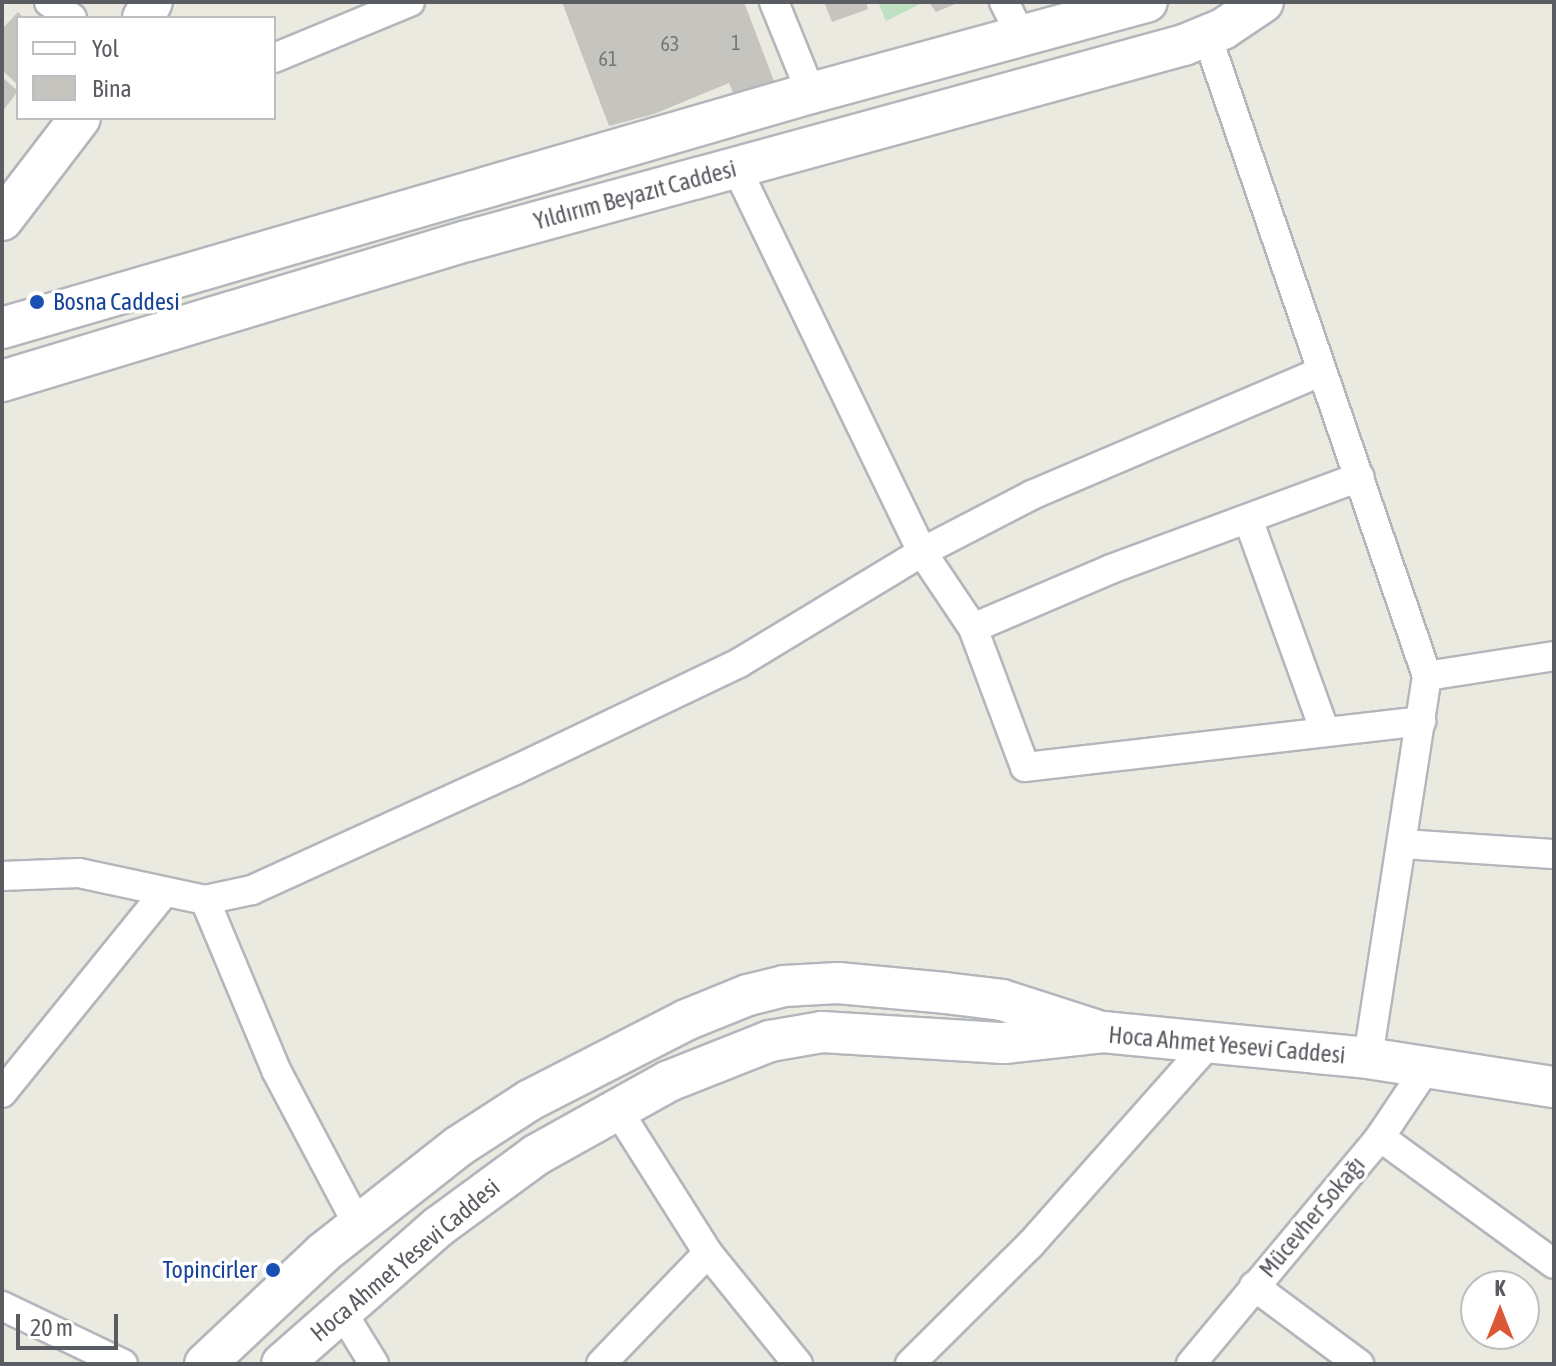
<!DOCTYPE html>
<html>
<head>
<meta charset="utf-8">
<style>
  body { margin:0 }
  #map { position:relative; width:1556px; height:1366px; overflow:hidden; background:#ebeae1; font-family:"Asap Condensed",sans-serif }
  div>[style] { position:absolute }
  .green>* { inset:0; background:#bee1c3 }
  .building>* { inset:0; background:#c6c4be }
  .roads { filter:drop-shadow(2px 0 #b3b6bb) drop-shadow(-2px 0 #b3b6bb) drop-shadow(0 2px #b3b6bb) drop-shadow(0 -2px #b3b6bb) }
  .street>* { height:28px; margin:-14px; padding:0 14px; transform-origin:14px; border-radius:14px; background:#fff }
  .secondary>* { height:40px; margin:-20px; padding:0 20px; transform-origin:20px; border-radius:20px; background:#fff }
  .dots>* { width:22px; height:22px; translate:-50% -50%; box-sizing:border-box; border:4px solid #fff; border-radius:50% }
  span { translate:-50% -50%; white-space:nowrap; text-align:center; line-height:1.15; -webkit-text-stroke:7px #fff; paint-order:stroke }
  .number-label { font-size:20px; color:#747678 }
  .number-label span { -webkit-text-stroke-width:0 }
  .street-label { font-size:24px; color:#595c61 }
  .transit-label { font-size:24px; color:#164399 }
  .left { translate:0 -50%; text-align:left }
  .right { translate:-100% -50%; text-align:right }
  .frame { position:absolute; inset:0; border:4px solid #595c61; pointer-events:none }
  .legend { position:absolute; left:16px; top:16px; width:260px; height:104px; box-sizing:border-box; background:#fff; border:2px solid #bdbec0; margin:0; padding:10px 14px; list-style:none; font-size:24px; color:#595c61 }
  .legend li { display:flex; align-items:center; gap:16px; height:40px }
  .legend b { width:40px; border:2px solid #bdbec0 }
  .north { position:absolute; left:1460px; top:1270px; width:80px; height:80px; box-sizing:border-box; background:#fff; border:2px solid #bdbec0; border-radius:50%; rotate:0deg; font-size:22px; font-weight:700; line-height:32px; text-align:center; color:#595c61 }
  .north::after { content:''; display:block; margin:auto; width:28px; height:36px; background:#db5836; clip-path:polygon(50% 0,100% 100%,50% 72%,0 100%) }
  .scale { position:absolute; left:16px; top:1314px; width:102px; height:36px; box-sizing:border-box; border:4px solid #595c61; border-top:0; padding-left:10px; font-size:24px; line-height:28px; white-space:nowrap; color:#595c61; -webkit-text-stroke:6px #fff; paint-order:stroke }
</style>
</head>
<body>
<div id="map">
  <div class="green">
    <i style="clip-path:polygon(878px 2px,924px 2px,886px 21px)"></i>
  </div>
  <div class="building">
    <i style="clip-path:polygon(562px 2px,744px 2px,774px 81px,734px 95px,729px 83px,654px 114px,609px 126px)"></i>
    <i style="clip-path:polygon(824px 2px,866px 2px,868px 9px,832px 22px)"></i>
    <i style="clip-path:polygon(933px 2px,960px 2px,936px 12px,930px 4px)"></i>
    <i style="clip-path:polygon(18px 12px,24px 18px,18px 18px,18px 85px,2px 70px,2px 29px)"></i>
    <i style="clip-path:polygon(2px 77px,18px 91px,2px 112px)"></i>
  </div>
  <div class="roads">
    <div class="street">
      <i style="left:49px;top:2px;width:28px;rotate:35deg"></i>
      <i style="left:774px;top:2px;width:98px;rotate:67.9deg"></i>
      <i style="left:1004px;top:2px;width:38px;rotate:63deg"></i>
      <i style="left:1207px;top:36px;width:677px;rotate:71.03deg"></i>
      <i style="left:1427px;top:676px;width:387px;rotate:98.8deg"></i>
      <i style="left:274px;top:58px;width:147px;rotate:-22.4deg"></i>
      <i style="left:736px;top:167px;width:428px;rotate:64.2deg"></i>
      <i style="left:922px;top:552px;width:92px;rotate:56.1deg"></i>
      <i style="left:973px;top:628px;width:148px;rotate:69.5deg"></i>
      <i style="left:1025px;top:767px;width:399px;rotate:-6.6deg"></i>
      <i style="left:1248px;top:519px;width:226px;rotate:70.1deg"></i>
      <i style="left:973px;top:628px;width:150px;rotate:-23.1deg"></i>
      <i style="left:1111px;top:569px;width:265px;rotate:-20.3deg"></i>
      <i style="left:1427px;top:676px;width:129px;rotate:-8.9deg"></i>
      <i style="left:1402px;top:844px;width:152px;rotate:3.8deg"></i>
      <i style="left:2px;top:876px;width:77px;rotate:-2.2deg"></i>
      <i style="left:79px;top:873px;width:129px;rotate:12.1deg"></i>
      <i style="left:205px;top:900px;width:48px;rotate:-12deg"></i>
      <i style="left:252px;top:890px;width:289px;rotate:-24.5deg"></i>
      <i style="left:515px;top:770px;width:248px;rotate:-25.5deg"></i>
      <i style="left:739px;top:663px;width:214px;rotate:-31.2deg"></i>
      <i style="left:922px;top:552px;width:124px;rotate:-27.4deg"></i>
      <i style="left:1032px;top:495px;width:313px;rotate:-23.1deg"></i>
      <i style="left:205px;top:900px;width:186px;rotate:67.3deg"></i>
      <i style="left:277px;top:1072px;width:173px;rotate:62.1deg"></i>
      <i style="left:2px;top:1093px;width:257px;rotate:-51deg"></i>
      <i style="left:617px;top:1109px;width:170px;rotate:57.7deg"></i>
      <i style="left:708px;top:1253px;width:143px;rotate:51deg"></i>
      <i style="left:1380px;top:1137px;width:215px;rotate:36.1deg"></i>
      <i style="left:1254px;top:1286px;width:131px;rotate:36.6deg"></i>
      <i style="left:2px;top:1306px;width:134px;rotate:25.6deg"></i>
      <i style="left:342px;top:1312px;width:61px;rotate:58.4deg"></i>
      <i style="left:601px;top:1364px;width:154px;rotate:-46.1deg"></i>
      <i style="left:910px;top:1364px;width:169px;rotate:-44.8deg"></i>
      <i style="left:1030px;top:1245px;width:274px;rotate:-48.4deg"></i>
      <i style="left:1191px;top:1364px;width:295px;rotate:-50.2deg"></i>
      <i style="left:1380px;top:1137px;width:84px;rotate:-56.1deg"></i>
    </div>
    <div class="secondary">
      <i style="left:143px;top:18px;width:18px;rotate:-61deg"></i>
      <i style="left:2px;top:220px;width:128px;rotate:-52.6deg"></i>
      <i style="left:2px;top:328px;width:842px;rotate:-16.2deg"></i>
      <i style="left:811px;top:93px;width:348px;rotate:-15.2deg"></i>
      <i style="left:2px;top:381px;width:486px;rotate:-16.8deg"></i>
      <i style="left:467px;top:241px;width:743px;rotate:-15.29deg"></i>
      <i style="left:1184px;top:45px;width:42px;rotate:-22.3deg"></i>
      <i style="left:1223px;top:29px;width:48px;rotate:-34deg"></i>
      <i style="left:205px;top:1364px;width:162px;rotate:-43.2deg"></i>
      <i style="left:323px;top:1253px;width:173px;rotate:-38.2deg"></i>
      <i style="left:459px;top:1146px;width:85px;rotate:-32.9deg"></i>
      <i style="left:530px;top:1100px;width:175px;rotate:-27.1deg"></i>
      <i style="left:686px;top:1020px;width:67px;rotate:-22deg"></i>
      <i style="left:748px;top:995px;width:37px;rotate:-14deg"></i>
      <i style="left:784px;top:986px;width:54px;rotate:-3.2deg"></i>
      <i style="left:838px;top:983px;width:107px;rotate:5.3deg"></i>
      <i style="left:945px;top:993px;width:57px;rotate:7deg"></i>
      <i style="left:1002px;top:1000px;width:98px;rotate:17.9deg"></i>
      <i style="left:282px;top:1364px;width:208px;rotate:-41.3deg"></i>
      <i style="left:438px;top:1227px;width:122px;rotate:-36.3deg"></i>
      <i style="left:536px;top:1155px;width:152px;rotate:-29.1deg"></i>
      <i style="left:669px;top:1081px;width:109px;rotate:-21.6deg"></i>
      <i style="left:770px;top:1041px;width:53px;rotate:-9.8deg"></i>
      <i style="left:822px;top:1032px;width:182px;rotate:3.5deg"></i>
      <i style="left:1004px;top:1043px;width:100px;rotate:-6.3deg"></i>
      <i style="left:1103px;top:1032px;width:266px;rotate:5.6deg"></i>
      <i style="left:1368px;top:1058px;width:188px;rotate:8.9deg"></i>
    </div>
  </div>
  <div class="dots">
    <i style="left:37px;top:302px;background:#1a4fb4"></i>
    <i style="left:273px;top:1270px;background:#1a4fb4"></i>
  </div>
  <div class="number-label">
    <span style="left:736px;top:42px">1</span>
    <span style="left:670px;top:43px">63</span>
    <span style="left:608px;top:58px">61</span>
  </div>
  <div class="street-label">
    <span style="left:635px;top:195px;rotate:-15deg">Yıldırım Beyazıt Caddesi</span>
    <span style="left:1227px;top:1045px;rotate:5deg">Hoca Ahmet Yesevi Caddesi</span>
    <span style="left:1312px;top:1217px;rotate:-50deg">Mücevher Sokağı</span>
    <span style="left:405px;top:1260px;rotate:-40deg">Hoca Ahmet Yesevi Caddesi</span>
  </div>
  <div class="transit-label">
    <span class="left" style="left:53px;top:302px">Bosna Caddesi</span>
    <span class="right" style="left:257px;top:1270px">Topincirler</span>
  </div>
  <div class="frame"></div>
  <ul class="legend">
  <li><b style="height:10px;background:#fff"></b>Yol</li>
  <li><b style="height:22px;background:#c6c4be"></b>Bina</li>
  </ul>
  <div class="north">K</div>
  <div class="scale">20 m</div>
</div>
</body>
</html>
